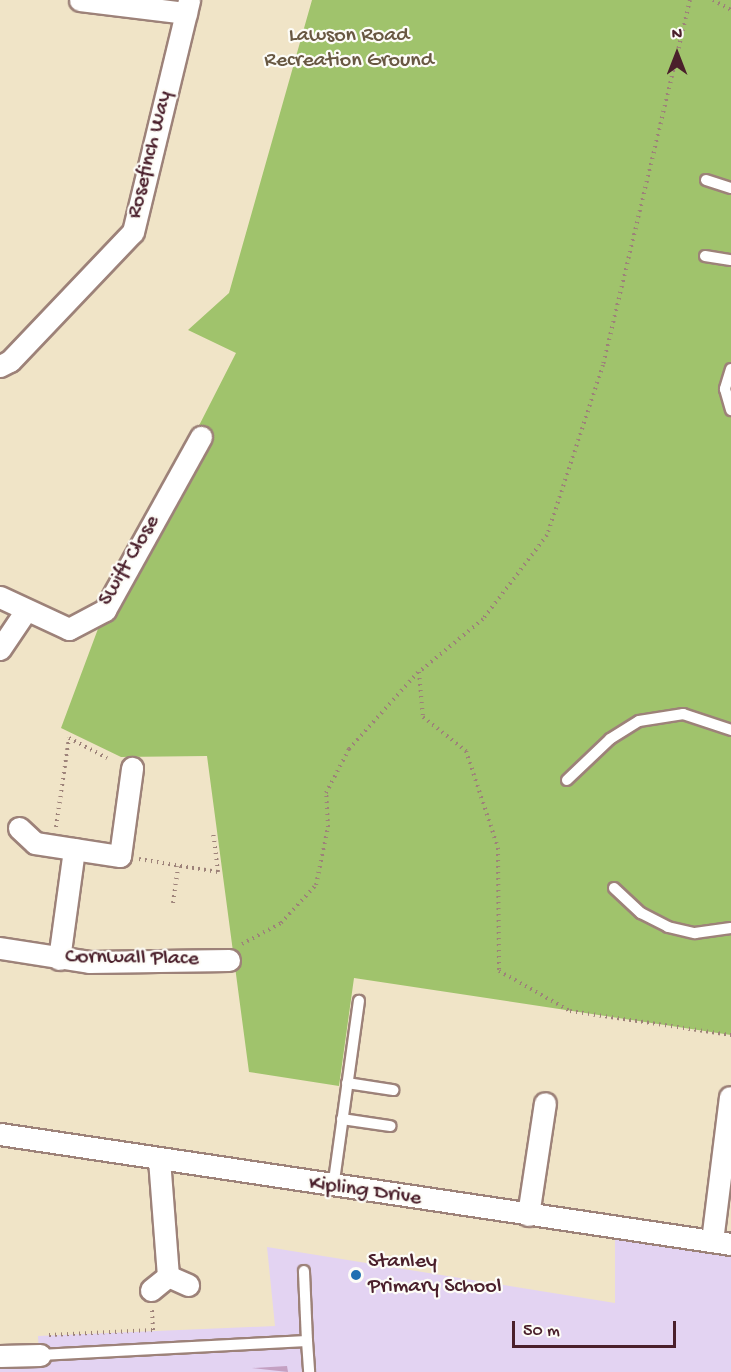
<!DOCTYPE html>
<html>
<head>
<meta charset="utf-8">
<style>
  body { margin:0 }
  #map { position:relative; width:731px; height:1372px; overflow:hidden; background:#f0e4c7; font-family:"Gochi Hand",sans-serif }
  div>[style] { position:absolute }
  .built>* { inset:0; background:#e3d3f2 }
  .green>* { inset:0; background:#a0c36c }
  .building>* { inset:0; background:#c4a0c2 }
  .path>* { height:4px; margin-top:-2px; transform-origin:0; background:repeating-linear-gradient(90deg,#9d8279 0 1.5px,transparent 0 6px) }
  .roads { filter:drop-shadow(2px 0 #9d8279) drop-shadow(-2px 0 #9d8279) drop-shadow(0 2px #9d8279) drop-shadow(0 -2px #9d8279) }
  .lane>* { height:10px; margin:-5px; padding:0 5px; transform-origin:5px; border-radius:5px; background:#fff }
  .street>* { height:21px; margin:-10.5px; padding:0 10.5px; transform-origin:10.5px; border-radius:10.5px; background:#fff }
  .dots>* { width:16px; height:16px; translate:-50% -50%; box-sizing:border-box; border:3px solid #fdfcf7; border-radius:50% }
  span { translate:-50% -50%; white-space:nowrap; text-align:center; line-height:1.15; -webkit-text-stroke:4.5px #fdfcf7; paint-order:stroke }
  .park-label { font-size:22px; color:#685842 }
  .street-label { font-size:22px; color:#4a1f2b }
  .poi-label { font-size:22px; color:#4a1f2b }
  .left { translate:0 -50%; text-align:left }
  .north { position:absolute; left:647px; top:24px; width:60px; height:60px; -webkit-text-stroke:4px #fdfcf7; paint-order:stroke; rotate:0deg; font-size:16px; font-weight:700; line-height:24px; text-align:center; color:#4a1f2b }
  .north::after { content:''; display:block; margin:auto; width:21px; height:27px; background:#4a1f2b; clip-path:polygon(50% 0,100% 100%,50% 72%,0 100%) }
  .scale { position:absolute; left:512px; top:1321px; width:164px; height:27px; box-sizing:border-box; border:3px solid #4a1f2b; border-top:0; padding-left:8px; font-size:18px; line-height:21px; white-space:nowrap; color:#4a1f2b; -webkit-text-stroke:4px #fdfcf7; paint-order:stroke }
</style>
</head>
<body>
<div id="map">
  <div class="built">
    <i style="clip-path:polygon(615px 1228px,731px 1244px,731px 1372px,0 1372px,0 1356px,39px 1355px,38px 1336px,275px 1326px,267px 1247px,615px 1303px)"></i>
  </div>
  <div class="green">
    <i style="clip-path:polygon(312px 0,731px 0,731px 1035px,354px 978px,339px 1086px,249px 1072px,207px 756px,121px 757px,61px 728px,105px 610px,236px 353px,188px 330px,229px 293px)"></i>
  </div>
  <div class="building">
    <i style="clip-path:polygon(287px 1366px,288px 1372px,252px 1368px)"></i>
  </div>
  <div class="path">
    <i style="left:690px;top:0;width:375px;rotate:103.4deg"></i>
    <i style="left:603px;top:365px;width:179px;rotate:108.2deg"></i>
    <i style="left:547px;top:535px;width:106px;rotate:127.3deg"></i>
    <i style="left:483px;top:619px;width:83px;rotate:140.4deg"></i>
    <i style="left:419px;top:672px;width:45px;rotate:84.9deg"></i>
    <i style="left:423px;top:717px;width:55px;rotate:38.3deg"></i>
    <i style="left:466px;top:751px;width:102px;rotate:71.7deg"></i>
    <i style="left:498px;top:848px;width:123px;rotate:89.5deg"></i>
    <i style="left:499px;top:971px;width:81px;rotate:29.4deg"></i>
    <i style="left:570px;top:1011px;width:163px;rotate:8.5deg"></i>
    <i style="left:713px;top:0;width:21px;rotate:29deg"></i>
    <i style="left:56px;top:827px;width:90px;rotate:-81.7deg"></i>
    <i style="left:69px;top:738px;width:43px;rotate:27.8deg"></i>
    <i style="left:139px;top:859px;width:80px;rotate:9.3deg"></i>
    <i style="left:218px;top:872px;width:41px;rotate:-97deg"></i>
    <i style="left:173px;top:903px;width:37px;rotate:-82deg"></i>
    <i style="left:242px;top:944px;width:44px;rotate:-28.3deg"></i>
    <i style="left:281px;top:923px;width:52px;rotate:-47.4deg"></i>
    <i style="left:316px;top:885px;width:59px;rotate:-78.3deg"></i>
    <i style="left:328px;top:827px;width:34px;rotate:-93deg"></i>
    <i style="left:326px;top:793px;width:50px;rotate:-62.4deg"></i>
    <i style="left:349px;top:749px;width:103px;rotate:-48.1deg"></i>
    <i style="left:49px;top:1335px;width:104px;rotate:-2.8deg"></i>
    <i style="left:153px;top:1330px;width:20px;rotate:-93deg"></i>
  </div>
  <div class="roads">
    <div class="lane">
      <i style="left:706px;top:180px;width:26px;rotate:18deg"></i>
      <i style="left:705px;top:256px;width:26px;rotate:9deg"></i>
      <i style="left:731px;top:369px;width:21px;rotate:107deg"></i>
      <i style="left:725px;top:389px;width:22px;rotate:74deg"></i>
      <i style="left:567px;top:780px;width:59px;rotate:-43.6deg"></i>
      <i style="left:610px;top:739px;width:34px;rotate:-32deg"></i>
      <i style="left:639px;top:721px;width:45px;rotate:-9deg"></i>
      <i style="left:683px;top:714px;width:51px;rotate:18.4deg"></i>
      <i style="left:614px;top:888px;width:37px;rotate:43deg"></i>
      <i style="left:641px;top:913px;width:30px;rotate:27deg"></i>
      <i style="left:668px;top:927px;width:28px;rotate:13deg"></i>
      <i style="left:695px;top:933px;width:36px;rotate:-8deg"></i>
      <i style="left:347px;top:1083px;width:47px;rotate:8.7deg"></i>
      <i style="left:342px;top:1119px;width:49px;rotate:8.3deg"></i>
      <i style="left:333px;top:1188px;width:189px;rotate:-82.1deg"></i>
      <i style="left:307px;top:1341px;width:31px;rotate:86deg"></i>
      <i style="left:40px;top:1355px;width:267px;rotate:-3deg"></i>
      <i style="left:307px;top:1341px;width:70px;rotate:-92.5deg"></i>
    </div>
    <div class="street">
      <i style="left:80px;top:0;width:107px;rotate:7deg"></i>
      <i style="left:0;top:366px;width:11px;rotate:-27deg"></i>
      <i style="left:10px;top:361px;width:178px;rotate:-46.4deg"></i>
      <i style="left:133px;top:232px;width:239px;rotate:-76.4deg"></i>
      <i style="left:0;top:597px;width:76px;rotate:24.9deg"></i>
      <i style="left:69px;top:629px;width:41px;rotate:-27.8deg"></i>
      <i style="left:105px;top:610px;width:198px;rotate:-61deg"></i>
      <i style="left:0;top:649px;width:45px;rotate:-56deg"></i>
      <i style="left:19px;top:828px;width:22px;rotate:43deg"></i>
      <i style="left:35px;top:843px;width:86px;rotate:8.7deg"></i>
      <i style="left:120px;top:856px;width:89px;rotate:-82.2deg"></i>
      <i style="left:0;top:948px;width:90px;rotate:8.9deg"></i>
      <i style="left:89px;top:962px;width:140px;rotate:-0.8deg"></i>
      <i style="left:59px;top:959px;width:111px;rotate:-82.2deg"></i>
      <i style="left:0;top:1134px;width:739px;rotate:8.56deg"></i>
      <i style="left:528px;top:1215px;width:113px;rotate:-81.4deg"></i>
      <i style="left:712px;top:1241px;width:145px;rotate:-82.9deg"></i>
      <i style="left:168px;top:1276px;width:22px;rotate:24deg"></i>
      <i style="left:151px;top:1290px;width:22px;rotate:-39deg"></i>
      <i style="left:168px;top:1276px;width:118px;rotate:-94.4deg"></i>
      <i style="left:0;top:1356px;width:40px;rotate:-1.4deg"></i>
    </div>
  </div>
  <div class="dots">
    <i style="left:356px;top:1275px;background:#1f6fb2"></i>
  </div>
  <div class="park-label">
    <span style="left:349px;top:49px">Lawson Road<br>Recreation Ground</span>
  </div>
  <div class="street-label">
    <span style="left:151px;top:155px;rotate:-76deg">Rosefinch Way</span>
    <span style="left:130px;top:561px;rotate:-60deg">Swift Close</span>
    <span style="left:132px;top:959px;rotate:1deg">Cornwall Place</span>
    <span style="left:365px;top:1192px;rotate:8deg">Kipling Drive</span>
  </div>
  <div class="poi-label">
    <span class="left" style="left:368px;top:1275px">Stanley<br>Primary School</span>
  </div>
  <div class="north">N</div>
  <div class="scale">50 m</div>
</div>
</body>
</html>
